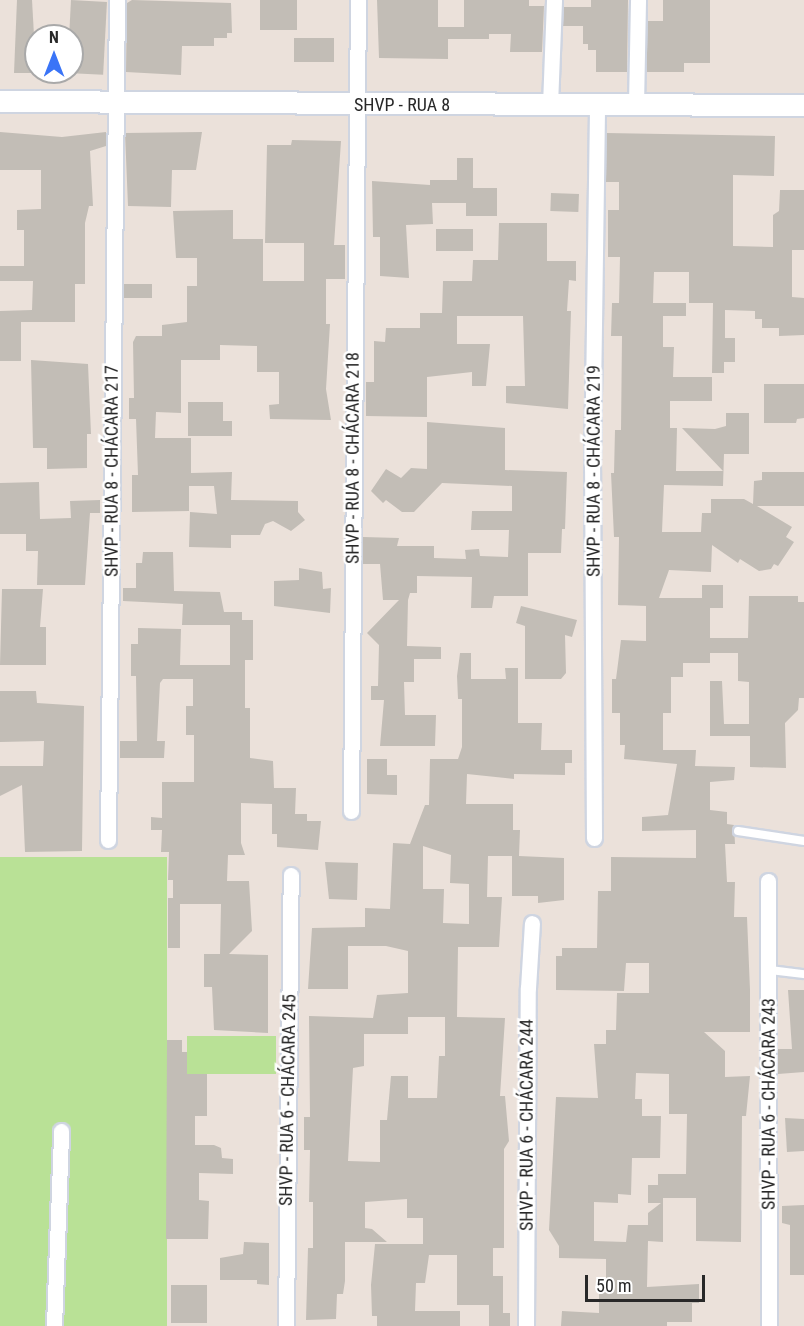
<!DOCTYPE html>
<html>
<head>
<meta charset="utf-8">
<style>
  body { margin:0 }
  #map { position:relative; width:804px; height:1326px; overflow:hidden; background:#ebe1da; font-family:"Roboto Condensed",sans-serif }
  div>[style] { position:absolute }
  .green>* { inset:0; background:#b9e196; transform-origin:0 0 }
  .building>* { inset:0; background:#c2bdb6; transform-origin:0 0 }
  .roads { filter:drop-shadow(2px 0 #cfd5e1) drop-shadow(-2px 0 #cfd5e1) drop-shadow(0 2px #cfd5e1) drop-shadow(0 -2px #cfd5e1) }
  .lane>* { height:8px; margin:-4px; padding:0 4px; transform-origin:4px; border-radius:4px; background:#fff }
  .street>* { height:15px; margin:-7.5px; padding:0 7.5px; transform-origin:7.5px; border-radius:7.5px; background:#fff }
  .secondary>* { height:21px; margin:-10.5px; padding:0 10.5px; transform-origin:10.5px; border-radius:10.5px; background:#fff }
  span { translate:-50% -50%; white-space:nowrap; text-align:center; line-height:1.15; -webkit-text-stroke:5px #fff; paint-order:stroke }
  .street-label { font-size:18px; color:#282828 }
  .north { position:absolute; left:24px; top:24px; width:60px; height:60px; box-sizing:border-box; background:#fff; border:2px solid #a9a9a9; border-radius:50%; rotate:0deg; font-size:16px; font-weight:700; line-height:24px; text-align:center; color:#282828 }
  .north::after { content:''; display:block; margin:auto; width:21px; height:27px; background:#3a74f7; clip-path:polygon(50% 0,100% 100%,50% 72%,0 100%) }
  .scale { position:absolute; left:585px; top:1275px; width:120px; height:27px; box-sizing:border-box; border:3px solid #282828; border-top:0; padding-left:8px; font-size:18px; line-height:21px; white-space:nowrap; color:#282828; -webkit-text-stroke:4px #fff; paint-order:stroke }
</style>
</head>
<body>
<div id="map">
  <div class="green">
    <i style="left:0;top:857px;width:167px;height:469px"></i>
    <i style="left:187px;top:1036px;width:89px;height:38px"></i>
  </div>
  <div class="building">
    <i style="clip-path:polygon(17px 0,32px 0,36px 71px,31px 73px,14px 73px)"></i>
    <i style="left:71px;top:0;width:36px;height:73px;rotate:3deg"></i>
    <i style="clip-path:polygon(132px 0,231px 3px,232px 33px,227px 33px,227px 38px,214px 38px,214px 46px,182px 46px,181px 75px,126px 72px,127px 3px)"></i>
    <i style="left:260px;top:0;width:37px;height:30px"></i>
    <i style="clip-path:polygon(377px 0,438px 0,438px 27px,464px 27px,464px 0,529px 0,529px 6px,544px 6px,542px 52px,510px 52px,511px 34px,489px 34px,489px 39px,448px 39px,448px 59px,379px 58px)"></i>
    <i style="clip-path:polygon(591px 0,628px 0,627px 72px,596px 72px,596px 50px,588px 50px,588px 44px,583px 44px,583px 26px,563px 26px,563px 7px,591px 7px)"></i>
    <i style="clip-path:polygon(663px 0,710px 0,710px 63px,684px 63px,684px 72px,646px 72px,647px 21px,663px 21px)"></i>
    <i style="left:294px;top:38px;width:40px;height:24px"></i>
    <i style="clip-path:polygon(0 132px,62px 137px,106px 132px,106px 146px,90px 151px,93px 206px,89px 206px,85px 223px,85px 284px,75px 284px,75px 322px,21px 322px,21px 361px,0 361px,0 311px,32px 310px,33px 281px,0 281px,0 266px,24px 266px,24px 230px,17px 230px,17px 210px,41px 209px,41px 170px,0 170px)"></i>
    <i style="clip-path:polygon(202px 132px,196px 170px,172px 170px,171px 207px,128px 206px,125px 133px)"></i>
    <i style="clip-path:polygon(evenodd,606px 133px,775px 136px,774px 176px,733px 175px,733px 246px,773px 247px,773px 215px,779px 211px,780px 190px,804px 190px,804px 250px,792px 250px,792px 297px,804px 298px,804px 335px,779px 336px,779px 328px,762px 328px,762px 319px,755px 319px,755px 311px,725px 310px,725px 338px,735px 338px,735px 362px,724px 362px,724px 373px,712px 373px,713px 303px,689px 303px,689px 272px,654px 272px,653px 303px,686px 303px,686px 316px,663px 316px,663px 347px,674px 347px,673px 377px,712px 377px,712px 401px,670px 401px,670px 428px,677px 428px,676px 471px,723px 471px,682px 428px,715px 429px,726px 426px,726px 413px,749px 413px,749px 454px,724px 454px,723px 486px,664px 485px,662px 532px,701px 532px,702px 513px,711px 513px,711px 499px,744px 499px,753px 504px,754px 481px,762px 480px,762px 472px,804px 472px,804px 506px,757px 506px,792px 527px,786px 537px,794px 542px,778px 566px,774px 564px,771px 569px,759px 571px,740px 559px,738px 563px,712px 545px,711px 572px,669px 570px,659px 598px,702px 598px,702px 585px,723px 585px,723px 608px,710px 608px,710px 638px,748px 638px,749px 596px,798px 596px,798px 602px,804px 602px,804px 698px,799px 698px,798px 710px,785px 723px,786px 768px,750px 767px,750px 736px,710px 736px,710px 681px,722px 681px,724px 724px,749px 724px,749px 682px,738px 681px,738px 653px,710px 653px,710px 663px,683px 663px,683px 677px,671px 677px,671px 713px,663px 713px,663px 750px,696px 750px,695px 766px,735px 767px,734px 780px,710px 782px,710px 810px,727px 812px,727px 824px,734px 825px,735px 844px,725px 844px,727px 882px,735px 882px,734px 917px,747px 917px,750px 990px,750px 1032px,704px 1032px,725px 1051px,725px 1077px,750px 1076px,746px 1116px,742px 1116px,741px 1242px,696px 1241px,696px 1198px,663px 1198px,663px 1242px,648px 1241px,647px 1287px,699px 1284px,699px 1303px,692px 1303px,692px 1322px,667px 1322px,667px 1326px,561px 1326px,562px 1311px,599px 1313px,599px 1285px,606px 1285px,606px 1259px,559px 1258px,559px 1246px,549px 1230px,556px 1097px,598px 1098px,594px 1044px,606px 1044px,606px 1030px,616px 1030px,617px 993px,649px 993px,649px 963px,626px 963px,624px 991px,556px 990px,556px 956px,562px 956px,562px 948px,597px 948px,598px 891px,611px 891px,611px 857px,696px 858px,696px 830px,642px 831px,642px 817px,668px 815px,677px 764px,624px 759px,625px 745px,620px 745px,620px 713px,612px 713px,612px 679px,616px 679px,621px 640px,646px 641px,646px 606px,618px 605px,619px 537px,614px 537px,611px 473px,614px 473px,615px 430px,621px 430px,622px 336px,611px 336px,612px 303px,619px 303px,620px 257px,608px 257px,608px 210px,619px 210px,619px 182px,606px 182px,606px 133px,636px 1073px,669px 1074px,669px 1114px,687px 1114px,686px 1174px,658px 1174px,658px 1185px,648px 1185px,648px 1203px,661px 1203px,648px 1213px,648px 1225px,628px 1225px,626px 1242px,594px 1241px,594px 1202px,618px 1203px,618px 1194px,631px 1195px,632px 1158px,660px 1158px,661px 1116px,642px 1116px,642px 1099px,635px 1099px,636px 1073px)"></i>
    <i style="clip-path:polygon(292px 140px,341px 141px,334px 245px,345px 245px,345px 279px,326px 279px,326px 324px,330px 324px,326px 389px,331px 420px,270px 419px,269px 405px,279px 404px,279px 372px,257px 372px,257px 346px,220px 345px,220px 360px,181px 360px,181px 413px,156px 412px,155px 438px,191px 438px,191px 473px,232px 472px,231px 500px,298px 501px,298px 512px,305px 520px,291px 531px,273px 521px,265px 524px,260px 535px,231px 535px,231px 548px,189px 547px,190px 512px,217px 514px,214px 486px,189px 486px,189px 511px,132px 512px,132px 475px,138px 475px,136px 419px,129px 419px,129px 398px,134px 398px,133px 342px,136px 336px,162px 336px,162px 325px,187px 322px,187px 286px,197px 286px,197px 258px,176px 258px,173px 211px,233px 210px,233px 239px,263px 239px,263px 281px,304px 281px,304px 243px,265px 243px,267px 145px,291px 145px)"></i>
    <i style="clip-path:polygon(457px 158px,473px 158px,473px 188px,497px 188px,497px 216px,466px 216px,466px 203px,432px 203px,433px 224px,406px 225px,409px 278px,380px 276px,380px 237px,373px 237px,372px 181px,430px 185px,430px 180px,457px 180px)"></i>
    <i style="left:551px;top:193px;width:28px;height:18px;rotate:2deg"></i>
    <i style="clip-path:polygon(499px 223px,547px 223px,547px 261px,576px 261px,576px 281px,569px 280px,567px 311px,571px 311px,568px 409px,506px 403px,506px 386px,525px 386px,523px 316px,457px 316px,457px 344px,490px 344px,486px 386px,472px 386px,472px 372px,427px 377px,427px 417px,366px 416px,366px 382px,374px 382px,374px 341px,385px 342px,386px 328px,420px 328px,420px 313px,442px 313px,443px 281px,472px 281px,473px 260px,498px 260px)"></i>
    <i style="left:436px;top:229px;width:37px;height:22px"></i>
    <i style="left:152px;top:284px;width:14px;height:28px;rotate:90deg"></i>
    <i style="clip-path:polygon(31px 360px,88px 364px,91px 434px,87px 434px,87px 468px,47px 469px,47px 448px,33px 448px)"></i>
    <i style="clip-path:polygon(764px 384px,804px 384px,804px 418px,797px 419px,796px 423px,764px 423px)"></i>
    <i style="clip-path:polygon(188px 402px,223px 402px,223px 421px,232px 421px,232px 436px,188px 436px)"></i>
    <i style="clip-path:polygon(427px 422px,505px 428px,505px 470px,567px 472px,565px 529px,562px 529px,561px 553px,528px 553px,528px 596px,494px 596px,492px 608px,471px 608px,472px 577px,417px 576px,417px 593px,410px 593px,408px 600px,407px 646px,441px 647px,441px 659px,414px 659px,414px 682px,404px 682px,405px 715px,436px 715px,435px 746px,380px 746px,384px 700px,371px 700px,371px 686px,378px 686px,379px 645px,367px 633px,399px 600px,383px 600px,380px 564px,363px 564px,363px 537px,399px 538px,397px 546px,434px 546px,434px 558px,466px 559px,465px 550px,479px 549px,480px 556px,508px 557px,509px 530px,471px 530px,472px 511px,512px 511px,512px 486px,442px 483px,414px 512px,402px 512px,386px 500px,383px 503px,371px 491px,386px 469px,401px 478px,411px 468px,427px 469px)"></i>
    <i style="clip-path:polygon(39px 482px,40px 519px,71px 518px,70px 501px,100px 500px,100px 513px,90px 513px,85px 585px,37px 585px,38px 551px,26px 551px,26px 534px,0 534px,0 483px)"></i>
    <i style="clip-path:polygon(143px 552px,173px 552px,174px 591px,220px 592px,224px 612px,242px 612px,242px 620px,253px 620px,253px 660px,245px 660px,245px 708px,250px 708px,250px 758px,273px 761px,274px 788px,296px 788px,295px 814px,307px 814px,307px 821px,321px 821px,318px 850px,277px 847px,277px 834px,272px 834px,272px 804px,241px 803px,241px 843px,245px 855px,228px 855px,227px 881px,249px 881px,252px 931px,229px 954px,268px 955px,268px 1033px,214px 1030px,212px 987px,204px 987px,204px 954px,220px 954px,221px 904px,180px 904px,180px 948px,168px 948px,168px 898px,173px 898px,173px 880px,168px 880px,169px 852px,161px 852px,162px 830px,151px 830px,151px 817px,162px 818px,162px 782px,194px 782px,194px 735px,186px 735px,186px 706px,193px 706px,193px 679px,163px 679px,160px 683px,157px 741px,165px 741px,164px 758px,120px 758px,120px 741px,137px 741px,136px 676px,131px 676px,131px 644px,138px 644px,138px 628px,181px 629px,180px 665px,230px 665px,230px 625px,182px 625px,183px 604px,123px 601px,123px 588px,136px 588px,136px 563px,142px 563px)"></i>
    <i style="clip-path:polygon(299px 568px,322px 572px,323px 589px,331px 588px,330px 613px,274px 606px,274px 581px,299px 580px)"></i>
    <i style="clip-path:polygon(2px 589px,43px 589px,40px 627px,46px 627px,46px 665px,0 665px)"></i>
    <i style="clip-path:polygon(521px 606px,577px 620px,572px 637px,565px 635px,566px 673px,561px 679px,525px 679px,525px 626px,516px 623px)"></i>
    <i style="clip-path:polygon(evenodd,460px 653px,471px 653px,471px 679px,506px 679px,505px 668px,518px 668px,518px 723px,542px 723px,541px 750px,572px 750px,572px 763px,565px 763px,565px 775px,514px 774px,514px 779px,467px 774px,466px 804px,513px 804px,513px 830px,520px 830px,519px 856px,564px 858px,564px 900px,538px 903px,538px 896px,512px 896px,512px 856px,488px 856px,487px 897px,502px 897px,499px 947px,458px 947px,457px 1017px,505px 1018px,500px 1096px,505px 1096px,509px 1141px,504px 1149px,504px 1248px,493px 1248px,493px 1276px,503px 1276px,503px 1313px,510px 1313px,510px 1326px,489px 1326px,489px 1305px,457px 1305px,457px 1255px,429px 1255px,425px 1283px,416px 1283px,415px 1311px,460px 1311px,460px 1326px,377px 1326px,377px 1316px,372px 1316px,371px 1285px,375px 1244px,423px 1244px,423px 1218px,407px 1218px,407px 1199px,365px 1202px,365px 1228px,372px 1229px,387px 1242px,345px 1242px,345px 1281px,343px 1294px,337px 1294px,336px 1319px,306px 1320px,308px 1248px,313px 1248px,313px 1202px,309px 1202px,310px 1150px,304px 1150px,304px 1117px,310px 1117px,309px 1016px,373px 1018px,377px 995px,408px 993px,408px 951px,386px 946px,348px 946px,348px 989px,308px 989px,312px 928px,365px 927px,365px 908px,390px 909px,393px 843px,410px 844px,425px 805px,429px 805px,430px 759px,458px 759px,462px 747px,462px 699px,458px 699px,457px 676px,460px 653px,423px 846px,451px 855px,450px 883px,469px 884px,469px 924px,443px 923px,444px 889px,423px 889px,423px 846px,460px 653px,408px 1017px,445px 1017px,445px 1056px,439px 1056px,437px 1098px,408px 1098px,408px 1076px,391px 1076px,387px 1120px,380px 1120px,380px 1162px,348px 1161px,353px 1068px,364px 1066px,364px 1034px,408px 1034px,408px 1017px)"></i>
    <i style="clip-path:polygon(0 691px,36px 691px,37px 703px,84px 706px,82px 851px,25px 852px,22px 785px,0 796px,0 766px,43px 766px,44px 741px,0 742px)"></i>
    <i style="clip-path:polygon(367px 759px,387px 759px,387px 775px,397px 775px,397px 795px,367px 794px)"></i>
    <i style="clip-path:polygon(325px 862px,358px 863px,357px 900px,329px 899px)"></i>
    <i style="clip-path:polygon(788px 990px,804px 990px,804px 1072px,778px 1074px,778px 1049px,792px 1049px)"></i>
    <i style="clip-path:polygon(167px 1040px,182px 1040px,182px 1052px,187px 1052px,187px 1074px,207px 1074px,207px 1116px,195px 1116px,195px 1145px,214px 1145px,221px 1148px,222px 1158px,233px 1159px,233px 1174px,199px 1173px,199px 1200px,209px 1201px,208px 1239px,166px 1239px)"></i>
    <i style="clip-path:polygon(785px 1118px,804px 1119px,804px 1151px,787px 1152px)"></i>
    <i style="clip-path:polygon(804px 1205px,804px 1275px,790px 1275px,790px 1225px,782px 1223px,782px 1206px)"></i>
    <i style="clip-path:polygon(244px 1242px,269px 1243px,269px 1285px,257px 1284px,257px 1280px,220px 1280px,220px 1258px,243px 1254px)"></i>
    <i style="left:171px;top:1285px;width:36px;height:38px"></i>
  </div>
  <div class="roads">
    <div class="lane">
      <i style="left:738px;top:831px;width:67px;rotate:8.6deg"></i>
      <i style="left:770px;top:970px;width:34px;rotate:7deg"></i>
    </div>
    <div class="street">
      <i style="left:550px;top:105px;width:105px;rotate:-87.8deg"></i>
      <i style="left:636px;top:105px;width:105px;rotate:-88.9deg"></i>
      <i style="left:351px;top:811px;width:811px;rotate:-89.51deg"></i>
      <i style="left:594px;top:838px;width:370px;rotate:-90.3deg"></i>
      <i style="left:592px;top:468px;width:363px;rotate:-89.2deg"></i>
      <i style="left:108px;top:840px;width:840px;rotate:-89.39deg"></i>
      <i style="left:768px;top:881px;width:445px;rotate:89.9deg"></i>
      <i style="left:54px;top:1326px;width:195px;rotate:-87.9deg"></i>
      <i style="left:286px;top:1326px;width:451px;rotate:-89.4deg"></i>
      <i style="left:526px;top:1326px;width:338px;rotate:-89.7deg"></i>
      <i style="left:528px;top:988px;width:65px;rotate:-86.5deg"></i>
    </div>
    <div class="secondary">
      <i style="left:0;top:101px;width:804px;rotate:0.29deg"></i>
    </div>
  </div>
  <div class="street-label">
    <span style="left:402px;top:105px">SHVP - RUA 8</span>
    <span style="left:353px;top:458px;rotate:-90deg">SHVP - RUA 8 - CHÁCARA 218</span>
    <span style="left:112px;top:471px;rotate:-90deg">SHVP - RUA 8 - CHÁCARA 217</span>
    <span style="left:594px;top:471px;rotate:-90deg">SHVP - RUA 8 - CHÁCARA 219</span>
    <span style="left:288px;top:1100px;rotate:-89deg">SHVP - RUA 6 - CHÁCARA 245</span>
    <span style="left:769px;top:1104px;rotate:-90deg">SHVP - RUA 6 - CHÁCARA 243</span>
    <span style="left:527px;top:1125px;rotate:-90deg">SHVP - RUA 6 - CHÁCARA 244</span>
  </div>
  <div class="north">N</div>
  <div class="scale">50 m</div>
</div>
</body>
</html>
